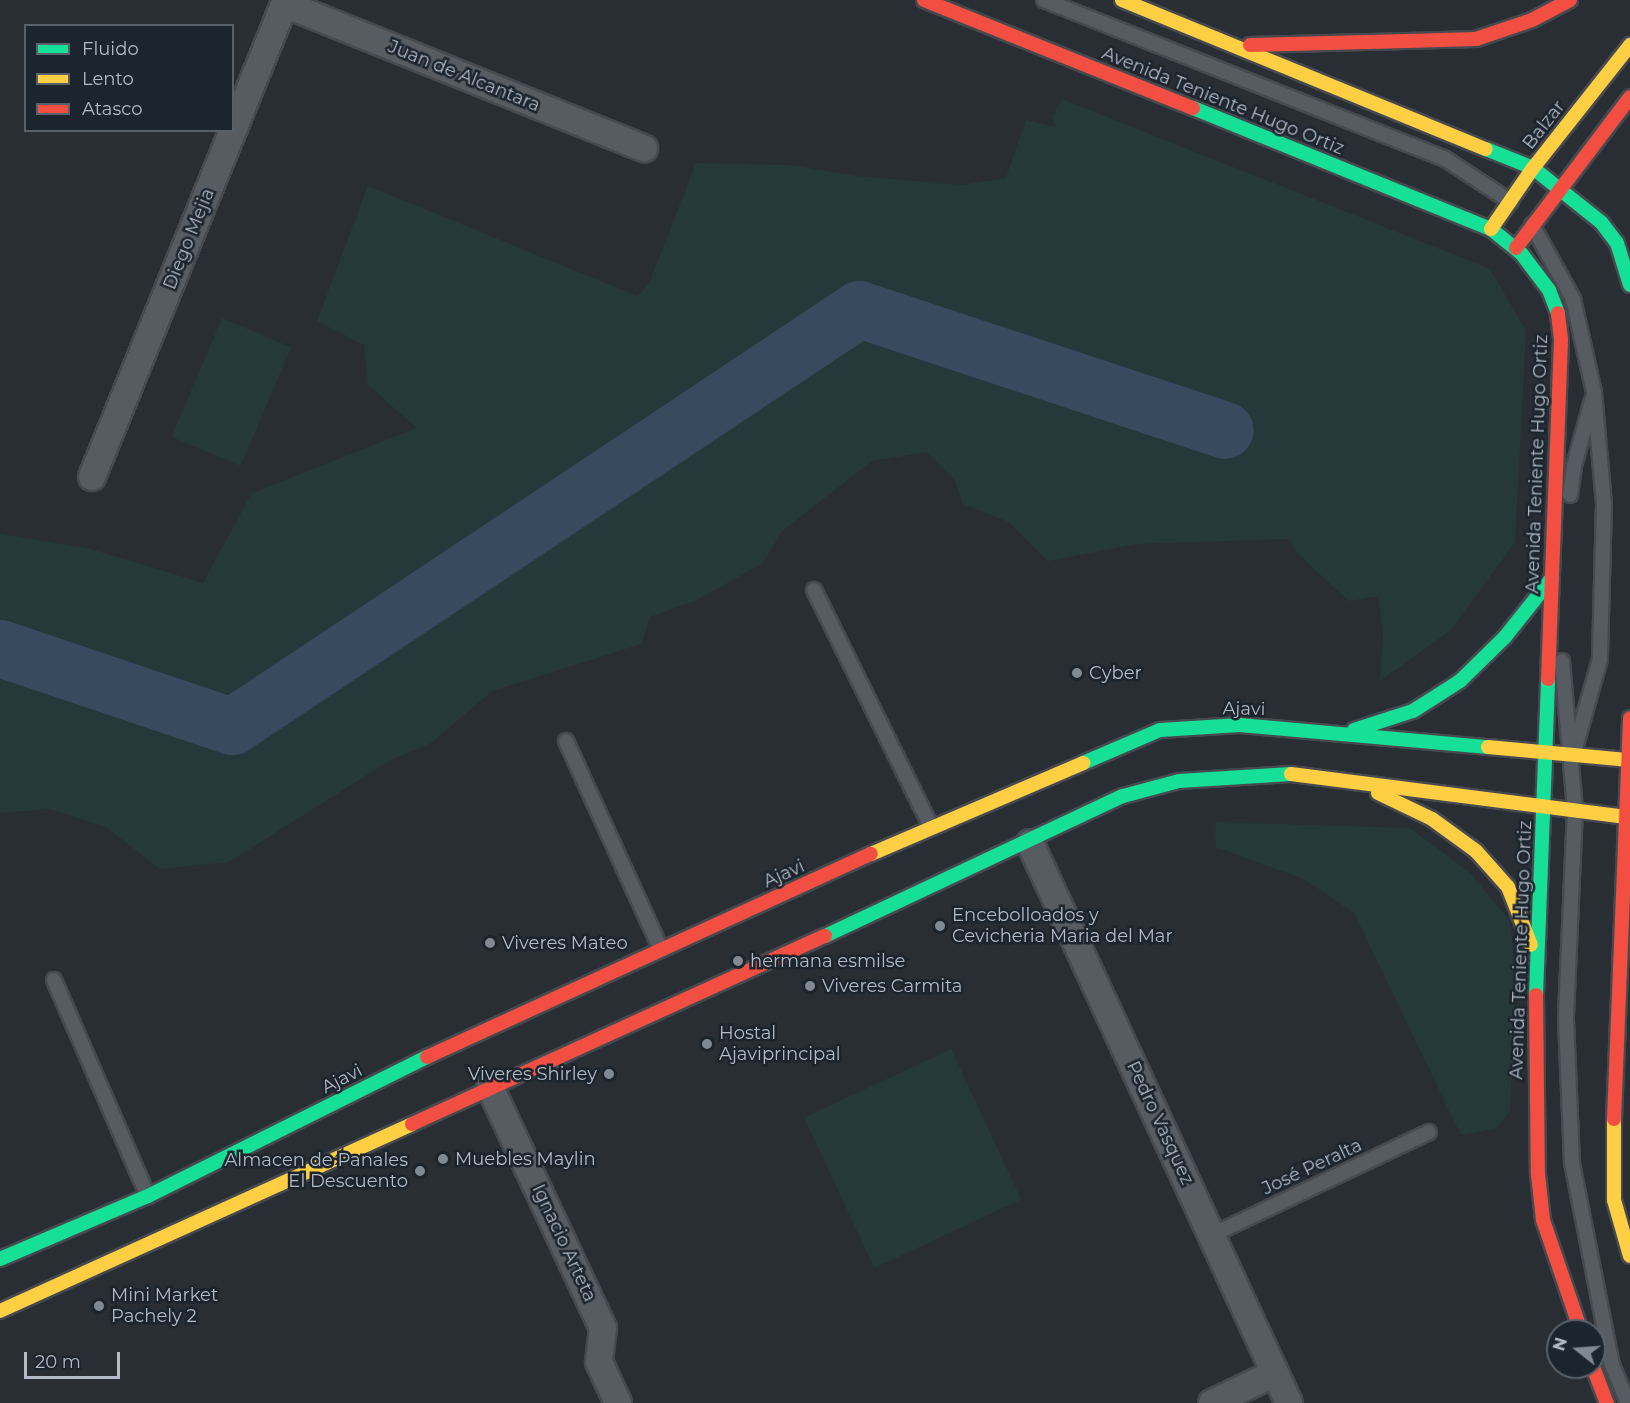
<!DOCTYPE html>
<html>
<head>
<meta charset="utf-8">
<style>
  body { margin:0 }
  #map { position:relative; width:1630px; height:1403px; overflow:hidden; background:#282e34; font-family:Montserrat,sans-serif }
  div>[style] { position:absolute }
  .green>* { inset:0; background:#26393a; transform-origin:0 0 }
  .river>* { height:57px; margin:-28.5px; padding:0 28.5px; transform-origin:28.5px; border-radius:28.5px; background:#374a5e }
  .roads { filter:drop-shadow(2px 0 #464a4f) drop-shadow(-2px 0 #464a4f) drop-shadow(0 2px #464a4f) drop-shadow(0 -2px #464a4f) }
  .lane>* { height:14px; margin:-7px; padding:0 7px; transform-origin:7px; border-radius:7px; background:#575c62 }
  .street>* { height:26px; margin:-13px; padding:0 13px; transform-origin:13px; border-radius:13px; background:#575c62 }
  .fast>* { height:14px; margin:-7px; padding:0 7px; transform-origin:7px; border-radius:7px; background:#16e098 }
  .slow>* { height:14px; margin:-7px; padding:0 7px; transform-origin:7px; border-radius:7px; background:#ffcf43 }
  .jam>* { height:14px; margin:-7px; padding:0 7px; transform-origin:7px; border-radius:7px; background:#f24e42 }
  .dots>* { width:16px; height:16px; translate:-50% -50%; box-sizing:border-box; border:3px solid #1c242e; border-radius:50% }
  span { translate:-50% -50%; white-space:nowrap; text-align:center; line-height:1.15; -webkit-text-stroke:5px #1c242e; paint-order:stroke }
  .street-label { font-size:18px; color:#b1bac5 }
  .poi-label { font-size:18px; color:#b1bac5 }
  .left { translate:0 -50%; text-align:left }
  .right { translate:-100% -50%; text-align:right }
  .legend { position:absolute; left:24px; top:24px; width:210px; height:108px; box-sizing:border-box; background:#1c242e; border:2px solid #58606a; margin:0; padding:8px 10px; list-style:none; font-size:18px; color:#b1bac5 }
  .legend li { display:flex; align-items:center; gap:12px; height:30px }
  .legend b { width:30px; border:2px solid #58606a }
  .north { position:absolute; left:1546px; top:1319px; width:60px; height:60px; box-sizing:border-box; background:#1c242e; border:2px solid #58606a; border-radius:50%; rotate:287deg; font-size:16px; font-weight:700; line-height:24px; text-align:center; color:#b1bac5 }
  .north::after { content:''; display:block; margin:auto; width:21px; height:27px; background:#818992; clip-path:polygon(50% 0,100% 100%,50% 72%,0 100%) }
  .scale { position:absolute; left:24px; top:1352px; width:96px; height:27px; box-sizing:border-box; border:3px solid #b1bac5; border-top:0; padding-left:8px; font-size:18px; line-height:21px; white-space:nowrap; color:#b1bac5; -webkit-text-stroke:4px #1c242e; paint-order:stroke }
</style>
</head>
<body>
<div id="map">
  <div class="green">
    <i style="clip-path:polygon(1062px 99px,1490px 269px,1526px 331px,1515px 542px,1451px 630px,1380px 681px,1383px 633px,1378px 596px,1349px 601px,1298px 554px,1289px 539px,1136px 544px,1048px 561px,1009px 522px,963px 504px,955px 480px,927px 452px,872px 461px,782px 531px,763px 563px,697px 600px,650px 617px,641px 644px,492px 691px,431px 743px,389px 761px,229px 862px,160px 869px,106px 827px,50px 809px,0 813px,0 534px,91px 549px,203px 583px,252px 493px,417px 428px,368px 385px,364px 345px,317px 321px,368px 186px,637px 296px,649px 284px,696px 163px,791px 165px,856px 176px,962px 185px,1006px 178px,1026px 120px,1056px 127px,1052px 117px)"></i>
    <i style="left:222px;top:318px;width:75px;height:129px;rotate:23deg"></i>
    <i style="clip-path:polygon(1215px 822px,1410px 828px,1469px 872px,1510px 921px,1516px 982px,1510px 1110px,1497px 1128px,1461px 1135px,1354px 913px,1304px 879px,1216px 847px)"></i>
    <i style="left:951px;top:1049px;width:166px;height:162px;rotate:65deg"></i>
  </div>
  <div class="river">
    <i style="left:0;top:648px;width:245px;rotate:18.6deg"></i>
    <i style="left:232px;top:726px;width:753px;rotate:-33.63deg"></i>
    <i style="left:859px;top:309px;width:385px;rotate:18.3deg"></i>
  </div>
  <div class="roads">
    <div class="lane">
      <i style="left:1044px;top:0;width:430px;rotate:21.6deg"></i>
      <i style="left:1444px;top:158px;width:80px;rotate:33.3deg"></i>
      <i style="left:1532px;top:225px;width:85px;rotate:61deg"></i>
      <i style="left:1573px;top:299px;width:95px;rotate:77.3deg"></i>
      <i style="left:1594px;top:392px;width:111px;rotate:84.9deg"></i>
      <i style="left:1604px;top:503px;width:156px;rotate:91.5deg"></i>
      <i style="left:1600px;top:659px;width:100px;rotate:105.7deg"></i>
      <i style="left:1570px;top:495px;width:29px;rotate:-82deg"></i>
      <i style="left:1574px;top:466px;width:68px;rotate:-74.7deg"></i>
      <i style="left:814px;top:590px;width:264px;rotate:63.7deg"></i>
      <i style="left:1562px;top:661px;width:150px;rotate:85deg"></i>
      <i style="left:1575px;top:810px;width:210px;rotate:92.5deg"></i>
      <i style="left:1566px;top:1020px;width:143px;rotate:87.6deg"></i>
      <i style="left:1572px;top:1163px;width:206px;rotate:78.8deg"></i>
      <i style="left:1612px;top:1365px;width:41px;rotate:67.2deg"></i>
      <i style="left:566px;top:741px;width:229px;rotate:65.5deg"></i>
      <i style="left:54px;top:980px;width:236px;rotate:66.5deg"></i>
      <i style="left:1212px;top:1235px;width:240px;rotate:-25.4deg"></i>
    </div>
    <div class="street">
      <i style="left:285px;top:4px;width:387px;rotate:21.9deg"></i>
      <i style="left:92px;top:477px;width:515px;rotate:-67.87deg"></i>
      <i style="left:1030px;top:843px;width:617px;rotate:65.18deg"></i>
      <i style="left:490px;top:1087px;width:266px;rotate:64.9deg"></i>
      <i style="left:603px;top:1328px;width:34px;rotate:97deg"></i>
      <i style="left:599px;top:1362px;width:45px;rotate:65.1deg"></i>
      <i style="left:1212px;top:1403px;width:70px;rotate:-25.5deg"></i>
    </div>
    <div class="fast">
      <i style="left:1193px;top:108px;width:322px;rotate:22.1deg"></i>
      <i style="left:1491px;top:229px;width:38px;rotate:39deg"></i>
      <i style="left:1521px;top:253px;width:46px;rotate:52.9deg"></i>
      <i style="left:1549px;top:290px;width:25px;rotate:69deg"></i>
      <i style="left:1486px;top:149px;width:51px;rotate:22deg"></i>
      <i style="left:1533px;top:168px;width:87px;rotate:38.5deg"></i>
      <i style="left:1601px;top:222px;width:26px;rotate:53deg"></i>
      <i style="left:1617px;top:243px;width:44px;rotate:72.8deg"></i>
      <i style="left:1354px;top:730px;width:62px;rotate:-17.9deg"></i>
      <i style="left:1413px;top:711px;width:56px;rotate:-32.6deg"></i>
      <i style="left:1460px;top:681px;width:63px;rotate:-44.4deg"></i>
      <i style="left:1505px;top:637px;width:75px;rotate:-51.5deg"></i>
      <i style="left:1083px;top:763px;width:84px;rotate:-23.2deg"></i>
      <i style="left:1160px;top:730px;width:80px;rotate:-3.6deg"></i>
      <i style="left:1240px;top:725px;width:249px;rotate:5.1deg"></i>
      <i style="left:825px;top:936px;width:329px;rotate:-25.2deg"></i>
      <i style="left:1123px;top:796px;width:58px;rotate:-15deg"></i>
      <i style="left:1179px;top:781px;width:112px;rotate:-3.6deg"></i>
      <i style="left:1536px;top:995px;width:316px;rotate:-87.8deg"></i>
      <i style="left:0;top:1259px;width:161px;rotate:-23.1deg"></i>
      <i style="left:148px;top:1196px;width:312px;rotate:-26.5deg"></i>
    </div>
    <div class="slow">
      <i style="left:1122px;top:0;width:393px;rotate:22.3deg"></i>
      <i style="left:1491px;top:229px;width:74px;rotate:-55.5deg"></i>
      <i style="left:1533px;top:168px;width:157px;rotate:-51.7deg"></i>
      <i style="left:1488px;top:747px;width:142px;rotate:5.3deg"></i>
      <i style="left:1291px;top:774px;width:338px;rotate:7.3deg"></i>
      <i style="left:1378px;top:793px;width:60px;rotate:25.7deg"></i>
      <i style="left:1432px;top:819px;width:54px;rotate:36deg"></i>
      <i style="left:1476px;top:851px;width:48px;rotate:48.4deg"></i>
      <i style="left:1508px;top:887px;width:62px;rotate:68.4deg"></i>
      <i style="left:871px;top:854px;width:231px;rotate:-23.2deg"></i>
      <i style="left:1614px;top:1119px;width:81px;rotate:90deg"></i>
      <i style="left:1614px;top:1200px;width:58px;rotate:74.1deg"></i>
      <i style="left:0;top:1311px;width:452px;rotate:-24.4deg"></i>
    </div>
    <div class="jam">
      <i style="left:924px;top:0;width:290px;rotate:21.9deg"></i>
      <i style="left:1250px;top:45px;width:226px;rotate:-1.5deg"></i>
      <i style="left:1476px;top:39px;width:59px;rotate:-18.7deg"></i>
      <i style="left:1532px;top:20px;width:43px;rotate:-27.8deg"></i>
      <i style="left:1516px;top:248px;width:189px;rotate:-52.9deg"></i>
      <i style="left:1548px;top:679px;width:340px;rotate:-87.8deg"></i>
      <i style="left:1561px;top:339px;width:26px;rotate:-97deg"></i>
      <i style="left:1536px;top:995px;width:179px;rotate:89.4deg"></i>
      <i style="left:1538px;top:1174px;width:46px;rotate:83.8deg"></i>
      <i style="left:1543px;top:1220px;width:117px;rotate:71.1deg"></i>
      <i style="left:427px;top:1057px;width:488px;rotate:-24.6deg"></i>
      <i style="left:1614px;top:1119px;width:401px;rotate:-87.7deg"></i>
      <i style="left:412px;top:1124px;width:454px;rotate:-24.5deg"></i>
      <i style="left:1593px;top:1367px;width:39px;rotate:69deg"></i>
    </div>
  </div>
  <div class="dots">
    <i style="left:1077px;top:673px;background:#818992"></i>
    <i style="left:940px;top:926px;background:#818992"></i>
    <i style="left:490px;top:943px;background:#818992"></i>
    <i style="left:738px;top:961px;background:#818992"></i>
    <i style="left:810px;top:986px;background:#818992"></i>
    <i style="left:707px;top:1044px;background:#818992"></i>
    <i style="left:609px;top:1074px;background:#818992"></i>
    <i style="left:443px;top:1159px;background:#818992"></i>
    <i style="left:420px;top:1171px;background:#818992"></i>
    <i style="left:99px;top:1306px;background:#818992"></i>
  </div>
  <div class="street-label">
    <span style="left:464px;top:76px;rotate:22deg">Juan de Alcantara</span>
    <span style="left:1223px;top:101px;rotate:22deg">Avenida Teniente Hugo Ortiz</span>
    <span style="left:1544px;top:125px;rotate:-52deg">Balzar</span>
    <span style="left:189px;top:239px;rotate:-68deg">Diego Mejia</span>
    <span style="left:1537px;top:464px;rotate:-88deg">Avenida Teniente Hugo Ortiz</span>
    <span style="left:1244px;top:709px;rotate:1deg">Ajavi</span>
    <span style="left:784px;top:874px;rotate:-24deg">Ajavi</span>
    <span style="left:1521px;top:950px;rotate:-88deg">Avenida Teniente Hugo Ortiz</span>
    <span style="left:342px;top:1079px;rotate:-27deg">Ajavi</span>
    <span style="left:1160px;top:1123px;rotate:65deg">Pedro Vasquez</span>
    <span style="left:1312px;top:1167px;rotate:-25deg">José Peralta</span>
    <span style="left:564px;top:1243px;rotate:65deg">Ignacio Arteta</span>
  </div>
  <div class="poi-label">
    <span class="left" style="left:1089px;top:673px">Cyber</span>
    <span class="left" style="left:952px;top:926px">Encebolloados y<br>Cevicheria Maria del Mar</span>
    <span class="left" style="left:502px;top:943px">Viveres Mateo</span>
    <span class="left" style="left:750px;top:961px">hermana esmilse</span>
    <span class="left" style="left:822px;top:986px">Viveres Carmita</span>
    <span class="left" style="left:719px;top:1044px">Hostal<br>Ajaviprincipal</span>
    <span class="right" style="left:597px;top:1074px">Viveres Shirley</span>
    <span class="left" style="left:455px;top:1159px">Muebles Maylin</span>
    <span class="right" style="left:408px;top:1171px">Almacen de Panales<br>El Descuento</span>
    <span class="left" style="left:111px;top:1306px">Mini Market<br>Pachely 2</span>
  </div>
  <ul class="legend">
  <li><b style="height:8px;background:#16e098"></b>Fluido</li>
  <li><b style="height:8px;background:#ffcf43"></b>Lento</li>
  <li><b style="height:8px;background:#f24e42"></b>Atasco</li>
  </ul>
  <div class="north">N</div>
  <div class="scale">20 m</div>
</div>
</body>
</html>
